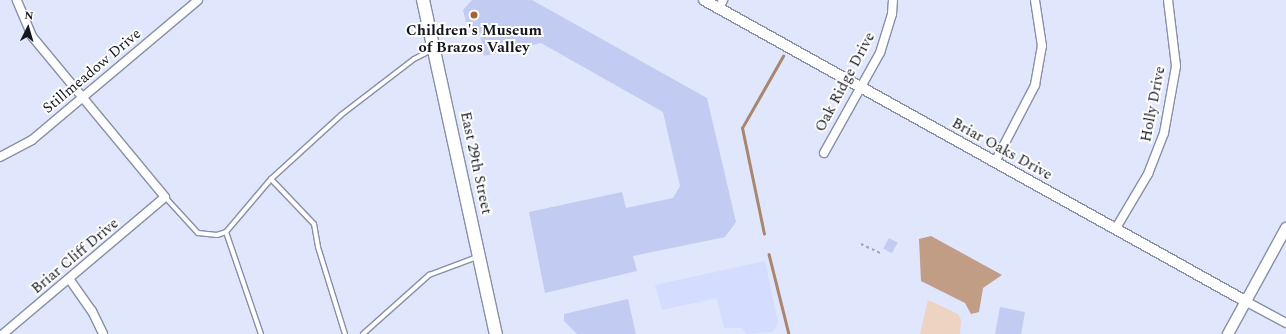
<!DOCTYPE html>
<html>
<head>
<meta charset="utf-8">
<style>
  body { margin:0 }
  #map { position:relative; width:1286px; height:334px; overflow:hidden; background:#e0e6fc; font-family:Spectral,serif }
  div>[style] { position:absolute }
  .built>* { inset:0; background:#d4ddff }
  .green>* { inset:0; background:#ecd3c2 }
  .forest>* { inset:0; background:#c19d85 }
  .stream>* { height:2.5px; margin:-1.25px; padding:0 1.25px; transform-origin:1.25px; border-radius:1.25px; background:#a9866f }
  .building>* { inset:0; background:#c2ccf2; transform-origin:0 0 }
  .path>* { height:1.5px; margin-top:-0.75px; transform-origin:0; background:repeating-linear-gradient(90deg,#a1a5b7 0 3px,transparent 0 6px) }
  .roads { filter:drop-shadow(1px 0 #888fa7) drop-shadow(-1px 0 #888fa7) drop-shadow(0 1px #888fa7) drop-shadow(0 -1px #888fa7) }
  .service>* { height:4px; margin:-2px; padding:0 2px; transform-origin:2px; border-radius:2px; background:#fff }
  .minor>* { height:8px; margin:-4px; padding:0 4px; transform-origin:4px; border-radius:4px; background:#fff }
  .tertiary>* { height:10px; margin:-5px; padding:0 5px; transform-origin:5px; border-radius:5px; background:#fff }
  .secondary>* { height:12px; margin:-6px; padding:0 6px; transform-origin:6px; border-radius:6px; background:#fff }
  .dots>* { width:11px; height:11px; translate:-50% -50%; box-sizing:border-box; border:2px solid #fff; border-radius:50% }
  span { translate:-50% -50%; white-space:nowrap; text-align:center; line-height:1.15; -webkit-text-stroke:4px #fff; paint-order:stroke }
  .poi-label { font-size:15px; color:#14161f; font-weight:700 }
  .street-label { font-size:15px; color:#14161f }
  .north { position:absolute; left:8px; top:8px; width:40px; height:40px; -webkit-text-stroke:3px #fff; paint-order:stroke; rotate:5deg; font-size:11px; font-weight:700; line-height:16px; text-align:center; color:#14161f }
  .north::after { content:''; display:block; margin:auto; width:14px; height:18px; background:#14161f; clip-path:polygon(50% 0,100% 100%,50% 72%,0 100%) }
</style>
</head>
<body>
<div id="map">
  <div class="built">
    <i style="clip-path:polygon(765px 261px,778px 322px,773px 332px,746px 334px,742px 328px,724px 328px,717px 298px,662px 310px,655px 285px)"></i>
  </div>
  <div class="green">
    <i style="clip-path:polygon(928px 300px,958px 314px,961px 320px,960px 334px,920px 334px)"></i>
  </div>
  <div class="forest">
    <i style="clip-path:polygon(931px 236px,1002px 275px,983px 288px,979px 312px,971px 314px,965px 303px,921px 281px,919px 239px)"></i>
  </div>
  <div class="stream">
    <i style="left:764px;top:234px;width:108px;rotate:-101.7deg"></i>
    <i style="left:742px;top:128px;width:83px;rotate:-60.3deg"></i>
    <i style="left:769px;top:254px;width:82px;rotate:76deg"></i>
  </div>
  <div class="building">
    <i style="clip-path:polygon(472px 0,532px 0,707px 98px,736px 222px,725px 237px,633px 256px,637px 271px,545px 293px,529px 212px,622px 192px,626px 208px,673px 198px,680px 186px,663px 112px,541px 43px,484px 56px,478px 26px,473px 27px,466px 22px,463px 10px)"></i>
    <i style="left:889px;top:238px;width:10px;height:12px;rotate:29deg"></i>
    <i style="clip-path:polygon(628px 299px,636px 334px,577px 334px,564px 321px,564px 314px)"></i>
    <i style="clip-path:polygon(1000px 307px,1025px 312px,1021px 334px,995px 334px)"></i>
  </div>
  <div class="path">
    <i style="left:861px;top:244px;width:21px;rotate:25deg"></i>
  </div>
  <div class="roads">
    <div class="service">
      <i style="left:271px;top:179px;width:62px;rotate:46.3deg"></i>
      <i style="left:314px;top:224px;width:23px;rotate:80deg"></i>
      <i style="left:318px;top:247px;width:91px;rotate:72.8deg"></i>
      <i style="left:165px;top:197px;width:49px;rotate:47.5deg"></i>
      <i style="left:198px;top:233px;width:19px;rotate:6deg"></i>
      <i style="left:217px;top:235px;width:9px;rotate:-18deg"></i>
      <i style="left:226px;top:232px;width:70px;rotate:-49.7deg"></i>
      <i style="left:271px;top:179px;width:95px;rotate:-42.4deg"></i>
      <i style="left:341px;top:115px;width:92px;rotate:-37.5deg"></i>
      <i style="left:414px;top:59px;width:20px;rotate:-27deg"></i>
      <i style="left:226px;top:232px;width:108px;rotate:71.1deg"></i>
      <i style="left:363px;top:334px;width:89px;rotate:-41.8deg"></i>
      <i style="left:429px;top:275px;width:51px;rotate:-20.6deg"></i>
    </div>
    <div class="minor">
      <i style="left:719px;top:8px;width:9px;rotate:-63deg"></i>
      <i style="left:824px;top:153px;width:115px;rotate:-60.8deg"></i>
      <i style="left:880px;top:53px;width:41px;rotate:-72.9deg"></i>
      <i style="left:892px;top:14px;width:14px;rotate:-86deg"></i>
      <i style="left:0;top:157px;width:36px;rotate:-28deg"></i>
      <i style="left:32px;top:140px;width:217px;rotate:-40.1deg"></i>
      <i style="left:995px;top:162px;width:87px;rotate:-62.5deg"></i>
      <i style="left:1035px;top:85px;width:40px;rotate:-80deg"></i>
      <i style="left:1042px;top:46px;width:47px;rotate:-98.7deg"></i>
      <i style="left:1116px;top:228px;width:63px;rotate:-59.3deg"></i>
      <i style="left:1148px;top:174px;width:44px;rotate:-68.7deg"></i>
      <i style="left:1164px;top:133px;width:68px;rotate:-79.8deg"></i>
      <i style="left:1176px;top:66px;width:66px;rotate:-96.9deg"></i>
      <i style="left:70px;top:280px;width:38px;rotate:55deg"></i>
      <i style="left:92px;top:311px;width:25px;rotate:64deg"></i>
      <i style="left:1247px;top:302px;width:44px;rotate:28.3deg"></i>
      <i style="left:3px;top:334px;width:212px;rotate:-40.2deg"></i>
      <i style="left:165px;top:197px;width:209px;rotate:-129.6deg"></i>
      <i style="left:32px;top:36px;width:39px;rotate:-113deg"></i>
    </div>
    <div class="tertiary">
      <i style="left:704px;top:0;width:621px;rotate:29.08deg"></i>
      <i style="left:1228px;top:334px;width:121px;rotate:-61.3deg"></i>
    </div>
    <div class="secondary">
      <i style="left:423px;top:0;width:342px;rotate:77.7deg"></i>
    </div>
  </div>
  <div class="dots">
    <i style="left:474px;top:15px;background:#a76433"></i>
  </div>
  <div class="poi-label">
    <span style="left:474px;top:39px">Children's Museum<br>of Brazos Valley</span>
  </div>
  <div class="street-label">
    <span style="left:92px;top:71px;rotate:-40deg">Stillmeadow Drive</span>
    <span style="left:845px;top:82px;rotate:-62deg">Oak Ridge Drive</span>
    <span style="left:1153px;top:104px;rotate:-79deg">Holly Drive</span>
    <span style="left:1002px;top:149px;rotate:29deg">Briar Oaks Drive</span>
    <span style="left:476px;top:163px;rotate:78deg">East 29th Street</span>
    <span style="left:75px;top:256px;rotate:-40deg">Briar Cliff Drive</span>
  </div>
  <div class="north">N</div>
</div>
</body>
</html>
